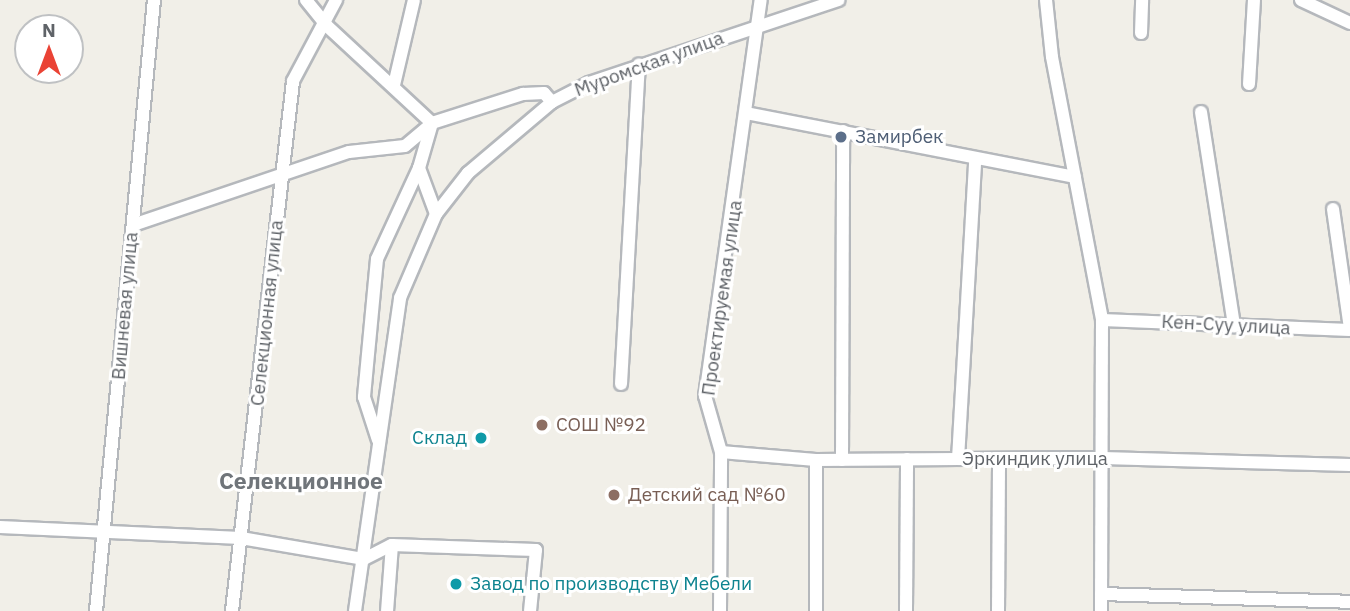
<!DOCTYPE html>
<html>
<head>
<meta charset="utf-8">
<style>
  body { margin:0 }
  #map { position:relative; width:1350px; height:611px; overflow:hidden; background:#f1efe8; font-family:"IBM Plex Sans",sans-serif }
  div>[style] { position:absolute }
  .roads { filter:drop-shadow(2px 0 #b5b8bc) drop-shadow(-2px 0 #b5b8bc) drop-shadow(0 2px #b5b8bc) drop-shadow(0 -2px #b5b8bc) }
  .minor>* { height:12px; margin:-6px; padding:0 6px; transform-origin:6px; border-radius:6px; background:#fff }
  .dots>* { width:19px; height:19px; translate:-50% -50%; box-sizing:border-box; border:4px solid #fff; border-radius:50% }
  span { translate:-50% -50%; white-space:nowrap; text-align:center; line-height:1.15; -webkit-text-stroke:6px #fff; paint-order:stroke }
  .street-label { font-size:19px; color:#5f6368 }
  .service-label { font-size:19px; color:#4e5e75 }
  .left { translate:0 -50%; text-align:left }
  .education-label { font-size:19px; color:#785e54 }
  .culture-label { font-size:19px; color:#0d838f }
  .right { translate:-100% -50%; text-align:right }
  .quarter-label { font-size:23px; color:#70757a; font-weight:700 }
  .north { position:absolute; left:14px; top:14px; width:70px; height:70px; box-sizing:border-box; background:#fff; border:2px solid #bfc1c3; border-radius:50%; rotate:0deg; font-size:19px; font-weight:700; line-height:28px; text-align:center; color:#5f6368 }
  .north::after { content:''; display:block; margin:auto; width:24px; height:32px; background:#ea4335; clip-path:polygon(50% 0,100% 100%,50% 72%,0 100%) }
</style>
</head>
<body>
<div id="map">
  <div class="roads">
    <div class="minor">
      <i style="left:306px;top:0;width:32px;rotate:51deg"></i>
      <i style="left:326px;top:25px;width:144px;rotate:42.8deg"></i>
      <i style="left:432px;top:123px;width:47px;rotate:106.1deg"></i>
      <i style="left:419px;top:168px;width:100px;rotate:114.8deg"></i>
      <i style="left:377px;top:259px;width:139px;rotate:95.4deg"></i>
      <i style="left:364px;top:397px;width:45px;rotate:72deg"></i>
      <i style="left:1046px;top:0;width:57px;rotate:84deg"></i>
      <i style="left:1052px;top:57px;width:268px;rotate:79.2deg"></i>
      <i style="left:1102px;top:320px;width:291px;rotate:90.2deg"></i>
      <i style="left:1301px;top:0;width:54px;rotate:25.1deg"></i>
      <i style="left:1141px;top:33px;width:33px;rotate:-88deg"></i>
      <i style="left:1249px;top:84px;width:84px;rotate:-86.6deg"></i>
      <i style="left:394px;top:85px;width:87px;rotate:-76.8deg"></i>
      <i style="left:1201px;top:112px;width:217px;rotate:81.2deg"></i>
      <i style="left:746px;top:113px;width:335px;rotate:11deg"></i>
      <i style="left:419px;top:168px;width:49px;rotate:69.7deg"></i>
      <i style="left:1333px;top:209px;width:121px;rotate:81.9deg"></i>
      <i style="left:133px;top:225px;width:228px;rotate:-18.7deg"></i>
      <i style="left:349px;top:152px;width:56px;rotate:-6.1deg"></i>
      <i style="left:405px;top:146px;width:35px;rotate:-40deg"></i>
      <i style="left:432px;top:123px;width:96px;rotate:-17.7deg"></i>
      <i style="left:523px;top:94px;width:21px;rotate:-3deg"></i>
      <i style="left:544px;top:93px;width:12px;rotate:48deg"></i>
      <i style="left:1102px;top:320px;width:248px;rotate:2.3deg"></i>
      <i style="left:621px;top:384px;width:320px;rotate:-86.8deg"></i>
      <i style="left:721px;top:452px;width:95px;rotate:4.8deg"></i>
      <i style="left:816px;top:460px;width:287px;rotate:-0.4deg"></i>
      <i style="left:1103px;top:458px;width:247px;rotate:1.6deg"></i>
      <i style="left:958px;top:459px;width:299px;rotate:-86.7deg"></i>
      <i style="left:816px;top:460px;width:151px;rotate:90deg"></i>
      <i style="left:842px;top:460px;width:329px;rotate:-89.8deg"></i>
      <i style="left:0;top:527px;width:241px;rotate:2.6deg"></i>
      <i style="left:241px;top:538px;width:125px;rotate:9.7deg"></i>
      <i style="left:392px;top:545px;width:144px;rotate:2deg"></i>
      <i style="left:536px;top:550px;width:61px;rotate:95.6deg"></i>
      <i style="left:364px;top:559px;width:31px;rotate:-27deg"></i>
      <i style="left:392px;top:545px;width:66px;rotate:94.3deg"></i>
      <i style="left:1101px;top:594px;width:249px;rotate:1.8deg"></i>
      <i style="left:96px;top:611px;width:614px;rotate:-84.58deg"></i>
      <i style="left:232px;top:611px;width:533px;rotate:-83.43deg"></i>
      <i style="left:293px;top:81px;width:92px;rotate:-62deg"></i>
      <i style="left:355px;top:611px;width:316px;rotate:-81.8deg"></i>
      <i style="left:400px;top:298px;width:91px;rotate:-66.8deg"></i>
      <i style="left:436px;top:214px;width:52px;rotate:-52deg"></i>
      <i style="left:468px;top:173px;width:110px;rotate:-40.2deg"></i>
      <i style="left:552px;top:102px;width:42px;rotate:-27.2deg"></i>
      <i style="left:589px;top:83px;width:263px;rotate:-18.4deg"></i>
      <i style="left:720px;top:611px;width:159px;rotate:-89.6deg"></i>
      <i style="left:721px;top:452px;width:58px;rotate:-105.9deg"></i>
      <i style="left:705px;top:396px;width:400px;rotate:-82deg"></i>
      <i style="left:906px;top:611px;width:152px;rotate:-89.6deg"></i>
      <i style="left:998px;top:611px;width:151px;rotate:-89.6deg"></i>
    </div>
  </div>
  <div class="dots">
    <i style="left:841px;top:137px;background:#5c6f8a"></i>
    <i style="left:542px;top:425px;background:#8d6e63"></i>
    <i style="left:481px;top:438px;background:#0f9aa8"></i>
    <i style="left:614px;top:495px;background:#8d6e63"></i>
    <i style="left:456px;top:584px;background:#0f9aa8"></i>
  </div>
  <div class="street-label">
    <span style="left:649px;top:64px;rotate:-20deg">Муромская улица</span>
    <span style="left:722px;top:298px;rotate:-82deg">Проектируемая улица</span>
    <span style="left:125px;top:306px;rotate:-85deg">Вишневая улица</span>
    <span style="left:267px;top:313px;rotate:-84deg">Селекционная улица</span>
    <span style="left:1226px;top:325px;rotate:3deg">Кен-Суу улица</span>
    <span style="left:1035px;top:459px">Эркиндик улица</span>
  </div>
  <div class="service-label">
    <span class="left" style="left:855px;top:137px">Замирбек</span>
  </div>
  <div class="education-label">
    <span class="left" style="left:556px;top:425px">СОШ №92</span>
    <span class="left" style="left:628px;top:495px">Детский сад №60</span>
  </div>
  <div class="culture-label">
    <span class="right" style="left:467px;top:438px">Склад</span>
    <span class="left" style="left:470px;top:584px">Завод по производству Мебели</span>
  </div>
  <div class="quarter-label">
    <span style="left:301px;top:480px">Селекционное</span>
  </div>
  <div class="north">N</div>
</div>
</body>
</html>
